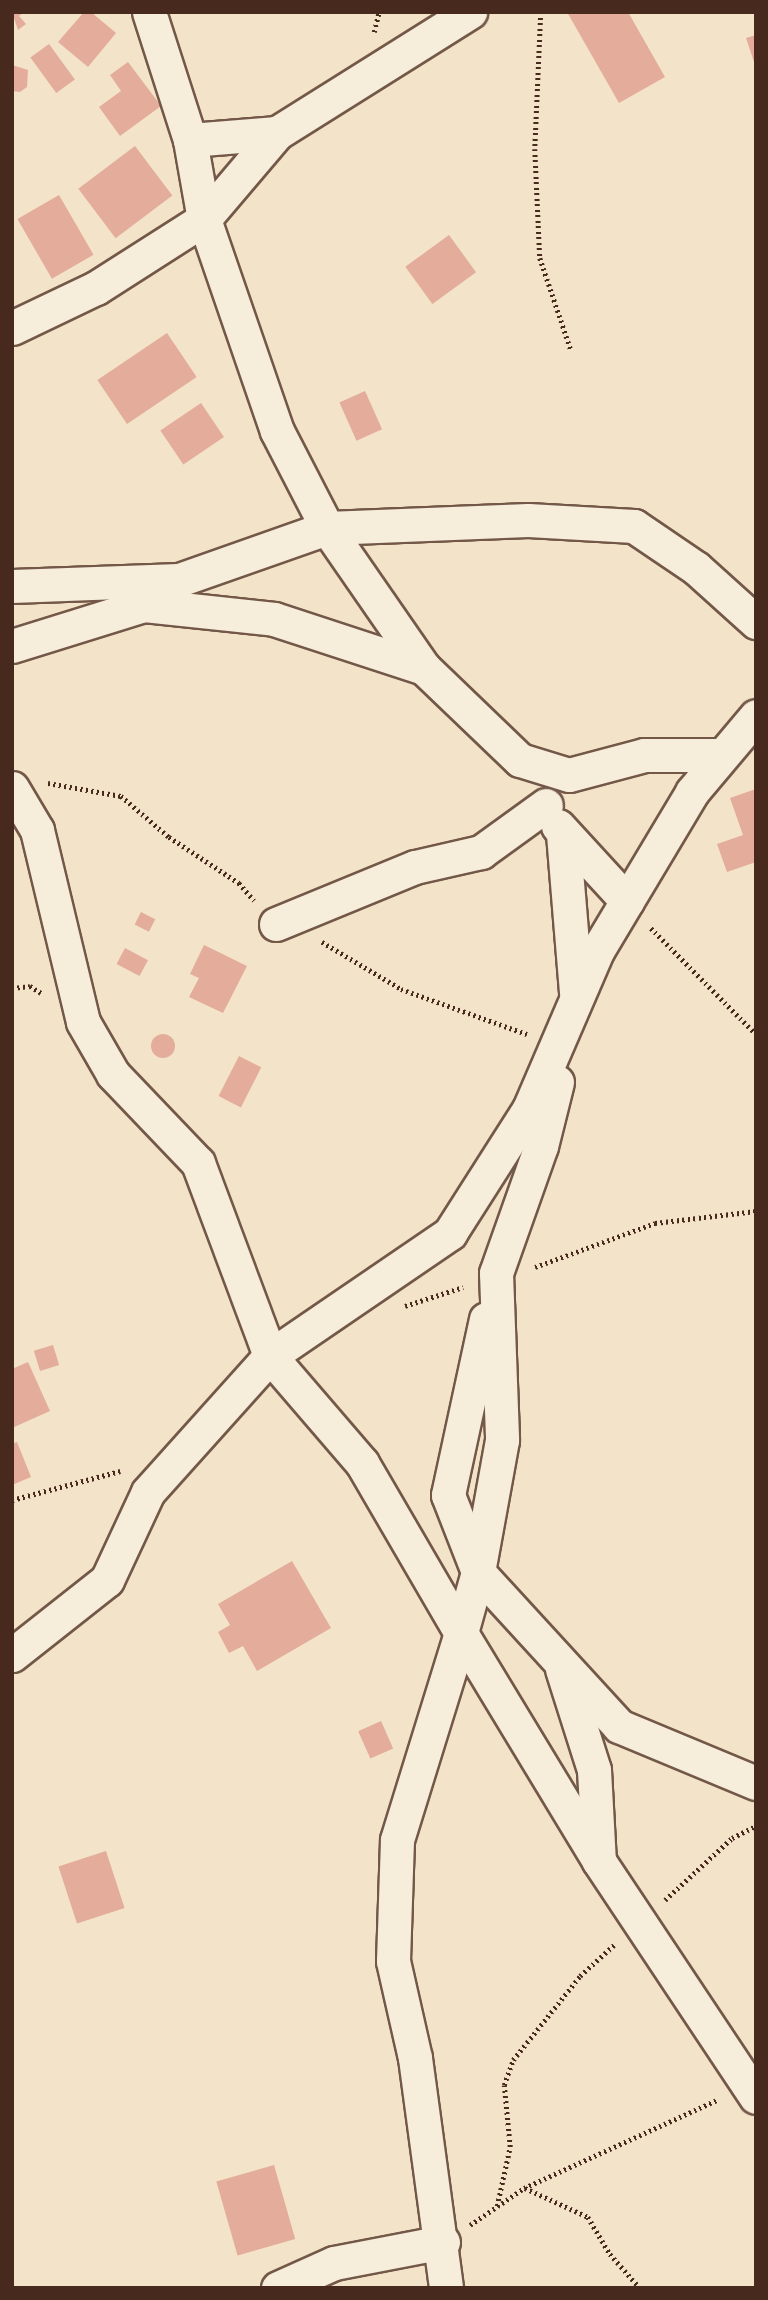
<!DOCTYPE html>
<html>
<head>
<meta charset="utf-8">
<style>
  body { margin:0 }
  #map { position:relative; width:768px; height:2300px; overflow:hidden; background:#f3e3c8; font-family:Alegreya,serif }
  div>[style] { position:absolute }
  .building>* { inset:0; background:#e3ac9b; transform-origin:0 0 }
  .round { border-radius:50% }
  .path>* { height:4.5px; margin-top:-2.25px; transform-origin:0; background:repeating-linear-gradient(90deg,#48291e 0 2px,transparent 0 5.5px) }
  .roads { filter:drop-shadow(2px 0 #735848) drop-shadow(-2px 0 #735848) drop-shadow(0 2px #735848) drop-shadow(0 -2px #735848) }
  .minor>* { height:33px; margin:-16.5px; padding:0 16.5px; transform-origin:16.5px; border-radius:16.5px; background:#f7eddb }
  span { translate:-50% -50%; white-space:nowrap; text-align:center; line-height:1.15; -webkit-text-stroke:5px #f7eddb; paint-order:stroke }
  .frame { position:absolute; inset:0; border:14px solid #48291e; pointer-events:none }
</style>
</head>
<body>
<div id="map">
  <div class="building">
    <i style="clip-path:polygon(12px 12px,24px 12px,19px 16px,26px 24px,18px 30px)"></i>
    <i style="clip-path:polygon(84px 12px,91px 12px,116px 33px,88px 67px,58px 42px)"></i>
    <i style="clip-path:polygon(567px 12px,628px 12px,665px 77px,619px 103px)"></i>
    <i style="clip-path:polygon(756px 35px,756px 65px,755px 65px,746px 38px)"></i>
    <i style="left:49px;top:44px;width:44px;height:23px;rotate:54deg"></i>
    <i style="clip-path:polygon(128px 62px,161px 106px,120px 136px,99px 107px,121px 91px,110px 75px)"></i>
    <i style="clip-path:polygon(12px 65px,28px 70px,27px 87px,20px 92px,12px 91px)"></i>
    <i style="left:135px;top:146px;width:62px;height:71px;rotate:53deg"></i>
    <i style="left:59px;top:195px;width:69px;height:48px;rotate:60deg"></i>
    <i style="left:449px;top:235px;width:46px;height:54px;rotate:54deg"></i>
    <i style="left:167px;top:333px;width:53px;height:84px;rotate:56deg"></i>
    <i style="left:365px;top:391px;width:42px;height:28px;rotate:66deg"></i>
    <i style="left:201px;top:403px;width:41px;height:49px;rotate:56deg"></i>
    <i style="clip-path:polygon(756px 789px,756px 862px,727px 872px,717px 844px,743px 835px,730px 798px)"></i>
    <i style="left:141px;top:912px;width:16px;height:14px;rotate:27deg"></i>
    <i style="clip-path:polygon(204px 945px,247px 966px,223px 1013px,189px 997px,199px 978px,190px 974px)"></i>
    <i style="left:125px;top:948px;width:26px;height:18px;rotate:28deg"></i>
    <i class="round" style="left:151px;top:1034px;width:24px;height:24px"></i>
    <i style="left:239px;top:1056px;width:25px;height:45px;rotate:27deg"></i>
    <i style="left:53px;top:1345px;width:21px;height:20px;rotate:73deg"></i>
    <i style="clip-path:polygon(28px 1362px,50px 1411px,12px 1428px,12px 1369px)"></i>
    <i style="clip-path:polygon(17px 1442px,31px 1477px,12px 1485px,12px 1444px)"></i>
    <i style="clip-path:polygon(292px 1561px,331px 1628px,257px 1671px,243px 1646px,229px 1653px,218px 1632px,230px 1625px,218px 1604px)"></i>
    <i style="left:381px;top:1721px;width:30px;height:25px;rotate:66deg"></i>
    <i style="left:106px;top:1851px;width:60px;height:50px;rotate:72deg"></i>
    <i style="left:274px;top:2165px;width:77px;height:60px;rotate:74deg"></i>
  </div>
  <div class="path">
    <i style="left:541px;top:12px;width:137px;rotate:92.5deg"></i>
    <i style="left:535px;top:149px;width:109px;rotate:87.4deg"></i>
    <i style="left:540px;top:258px;width:97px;rotate:71.4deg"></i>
    <i style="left:374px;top:32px;width:21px;rotate:-76deg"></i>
    <i style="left:48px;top:783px;width:74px;rotate:10.1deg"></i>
    <i style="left:121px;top:796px;width:63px;rotate:40.5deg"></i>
    <i style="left:169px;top:837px;width:84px;rotate:33.3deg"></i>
    <i style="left:239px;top:883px;width:23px;rotate:49deg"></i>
    <i style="left:651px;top:928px;width:149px;rotate:45.3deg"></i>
    <i style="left:322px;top:942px;width:92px;rotate:30.7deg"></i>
    <i style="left:401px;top:989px;width:134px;rotate:19.7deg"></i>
    <i style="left:12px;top:988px;width:18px;rotate:-6deg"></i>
    <i style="left:30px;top:986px;width:13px;rotate:32deg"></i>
    <i style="left:535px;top:1267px;width:128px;rotate:-20.1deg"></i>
    <i style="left:655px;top:1223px;width:102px;rotate:-6.8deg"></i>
    <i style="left:405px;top:1306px;width:61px;rotate:-18.1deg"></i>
    <i style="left:12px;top:1500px;width:112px;rotate:-15deg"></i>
    <i style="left:665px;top:1900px;width:91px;rotate:-42.8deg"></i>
    <i style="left:732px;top:1838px;width:27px;rotate:-27deg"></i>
    <i style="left:525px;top:2188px;width:69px;rotate:24.7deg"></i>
    <i style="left:588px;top:2217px;width:43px;rotate:59.3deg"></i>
    <i style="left:610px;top:2254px;width:45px;rotate:48.6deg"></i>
    <i style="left:497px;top:2206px;width:60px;rotate:-77.6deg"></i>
    <i style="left:510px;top:2147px;width:62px;rotate:-95.5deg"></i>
    <i style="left:504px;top:2085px;width:27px;rotate:-70deg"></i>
    <i style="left:513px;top:2060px;width:107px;rotate:-51.4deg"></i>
    <i style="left:580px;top:1976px;width:46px;rotate:-42.4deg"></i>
    <i style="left:470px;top:2225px;width:65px;rotate:-34.4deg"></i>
    <i style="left:524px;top:2188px;width:212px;rotate:-24.5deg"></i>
  </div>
  <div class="roads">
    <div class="minor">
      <i style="left:149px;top:12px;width:134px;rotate:72.2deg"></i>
      <i style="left:190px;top:140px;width:80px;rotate:80deg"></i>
      <i style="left:204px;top:219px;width:224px;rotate:71deg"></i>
      <i style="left:277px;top:431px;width:109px;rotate:62.7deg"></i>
      <i style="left:327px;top:528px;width:170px;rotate:55.3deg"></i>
      <i style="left:190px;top:140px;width:87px;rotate:-4.6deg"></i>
      <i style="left:12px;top:328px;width:93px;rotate:-25.5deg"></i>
      <i style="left:96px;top:288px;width:128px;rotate:-32.6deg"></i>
      <i style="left:204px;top:219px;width:113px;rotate:-49.7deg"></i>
      <i style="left:277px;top:133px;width:228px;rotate:-32.1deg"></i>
      <i style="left:12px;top:586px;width:167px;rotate:-2.1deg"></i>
      <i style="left:179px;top:580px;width:157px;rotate:-19.4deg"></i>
      <i style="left:327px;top:528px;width:201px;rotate:-2.3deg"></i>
      <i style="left:528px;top:520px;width:106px;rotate:3.2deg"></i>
      <i style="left:634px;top:526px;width:75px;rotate:34.1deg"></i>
      <i style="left:696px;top:568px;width:81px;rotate:42deg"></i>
      <i style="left:12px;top:646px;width:138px;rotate:-17.3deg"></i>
      <i style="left:144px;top:605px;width:131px;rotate:6.1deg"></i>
      <i style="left:274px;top:619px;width:158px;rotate:18.1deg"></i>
      <i style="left:424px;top:668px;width:133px;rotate:43.8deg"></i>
      <i style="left:520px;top:760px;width:51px;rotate:17deg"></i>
      <i style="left:569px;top:775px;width:78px;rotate:-14.9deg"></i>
      <i style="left:644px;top:755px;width:77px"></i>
      <i style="left:12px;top:788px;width:49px;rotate:59.2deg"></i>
      <i style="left:37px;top:830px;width:197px;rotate:76.5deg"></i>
      <i style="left:83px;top:1022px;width:60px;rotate:60deg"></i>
      <i style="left:113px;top:1074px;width:123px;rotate:46.3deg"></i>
      <i style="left:198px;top:1163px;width:206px;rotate:69.5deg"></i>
      <i style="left:270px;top:1356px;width:141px;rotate:49.3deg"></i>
      <i style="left:362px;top:1463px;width:197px;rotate:59.8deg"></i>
      <i style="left:461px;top:1633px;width:217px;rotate:107.2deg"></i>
      <i style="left:397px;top:1840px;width:121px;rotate:91.9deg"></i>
      <i style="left:393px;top:1961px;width:99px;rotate:77.2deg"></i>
      <i style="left:415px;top:2058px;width:232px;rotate:82.3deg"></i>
      <i style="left:558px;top:826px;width:102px;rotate:47.4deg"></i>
      <i style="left:563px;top:834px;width:159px;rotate:85.3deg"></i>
      <i style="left:276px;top:924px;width:150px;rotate:-22.3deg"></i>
      <i style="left:415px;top:867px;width:68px;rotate:-12.8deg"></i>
      <i style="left:481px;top:852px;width:80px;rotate:-35.9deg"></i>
      <i style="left:557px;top:1082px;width:66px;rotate:104deg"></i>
      <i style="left:541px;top:1146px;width:135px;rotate:109.5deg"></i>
      <i style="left:496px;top:1273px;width:167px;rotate:87.9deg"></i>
      <i style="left:502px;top:1440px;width:134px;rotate:100.3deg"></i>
      <i style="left:478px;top:1572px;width:209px;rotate:47.5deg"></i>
      <i style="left:619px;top:1726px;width:148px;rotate:22.6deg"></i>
      <i style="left:486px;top:1319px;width:180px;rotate:102.2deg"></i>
      <i style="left:448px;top:1495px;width:83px;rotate:68.7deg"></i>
      <i style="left:478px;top:1572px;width:63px;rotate:105.6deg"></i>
      <i style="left:461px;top:1633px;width:267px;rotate:58.8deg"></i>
      <i style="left:12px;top:1655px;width:121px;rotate:-38.3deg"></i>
      <i style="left:107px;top:1580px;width:97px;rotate:-65deg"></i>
      <i style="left:148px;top:1492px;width:183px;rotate:-48.1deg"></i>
      <i style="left:270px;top:1356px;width:218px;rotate:-34.3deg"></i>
      <i style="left:450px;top:1233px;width:147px;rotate:-57.5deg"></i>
      <i style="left:529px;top:1109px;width:172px;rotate:-66.7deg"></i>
      <i style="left:597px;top:951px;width:185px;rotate:-59.1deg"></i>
      <i style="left:692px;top:792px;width:99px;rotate:-49.9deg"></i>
      <i style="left:562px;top:1669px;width:106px;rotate:72.4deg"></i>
      <i style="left:594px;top:1770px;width:91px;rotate:86.9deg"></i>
      <i style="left:599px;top:1861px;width:283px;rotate:56.4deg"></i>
      <i style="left:278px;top:2288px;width:61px;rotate:-24.1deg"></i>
      <i style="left:334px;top:2263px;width:111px;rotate:-10.9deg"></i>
    </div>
  </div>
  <div class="frame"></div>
</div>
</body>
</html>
